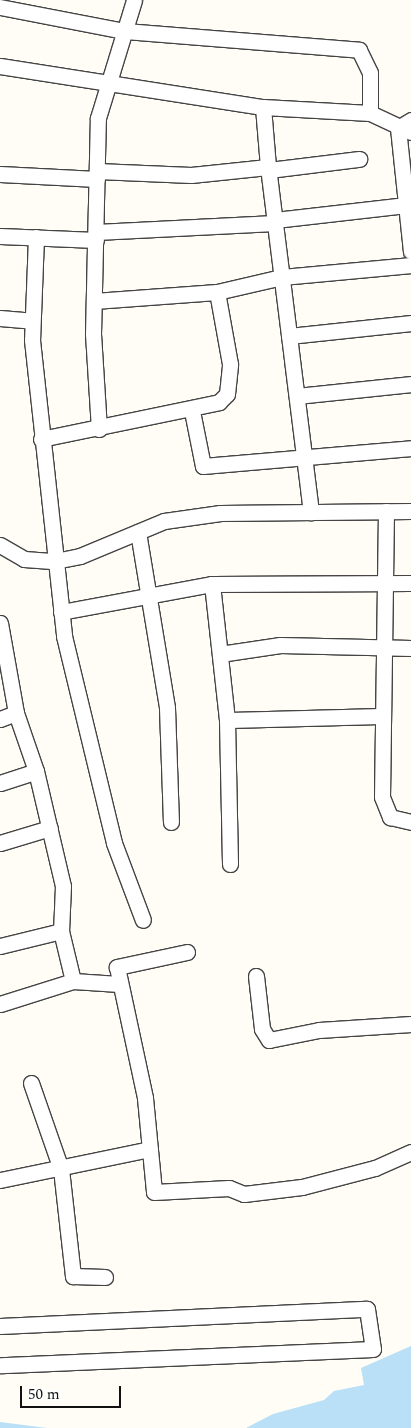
<!DOCTYPE html>
<html>
<head>
<meta charset="utf-8">
<style>
  body { margin:0 }
  #map { position:relative; width:411px; height:1428px; overflow:hidden; background:#fffdf5; font-family:Spectral,serif }
  div>[style] { position:absolute }
  .water>* { inset:0; background:#b9e0f7 }
  .roads { filter:drop-shadow(1px 0 #444) drop-shadow(-1px 0 #444) drop-shadow(0 1px #444) drop-shadow(0 -1px #444) }
  .minor>* { height:15px; margin:-7.5px; padding:0 7.5px; transform-origin:7.5px; border-radius:7.5px; background:#fff }
  span { translate:-50% -50%; white-space:nowrap; text-align:center; line-height:1.15; -webkit-text-stroke:5px #fff; paint-order:stroke }
  .scale { position:absolute; left:20px; top:1386px; width:101px; height:22px; box-sizing:border-box; border:2px solid #111; border-top:0; padding-left:6px; font-size:15px; line-height:18px; white-space:nowrap; color:#111; -webkit-text-stroke:4px #fff; paint-order:stroke }
</style>
</head>
<body>
<div id="map">
  <div class="water">
    <i style="clip-path:polygon(411px 1346px,411px 1428px,246px 1428px,273px 1414px,324px 1400px,334px 1391px,364px 1385px,361px 1368px)"></i>
    <i style="clip-path:polygon(0 1422px,47px 1428px,0 1428px)"></i>
  </div>
  <div class="roads">
    <div class="minor">
      <i style="left:0;top:7px;width:127px;rotate:10.9deg"></i>
      <i style="left:125px;top:31px;width:235px;rotate:4.6deg"></i>
      <i style="left:359px;top:50px;width:25px;rotate:64deg"></i>
      <i style="left:370px;top:73px;width:40px;rotate:90deg"></i>
      <i style="left:0;top:66px;width:266px;rotate:8.9deg"></i>
      <i style="left:263px;top:107px;width:107px;rotate:3.2deg"></i>
      <i style="left:370px;top:113px;width:45px;rotate:24.9deg"></i>
      <i style="left:263px;top:107px;width:60px;rotate:85.2deg"></i>
      <i style="left:411px;top:120px;width:15px;rotate:148deg"></i>
      <i style="left:398px;top:128px;width:124px;rotate:84deg"></i>
      <i style="left:269px;top:170px;width:91px;rotate:-7deg"></i>
      <i style="left:97px;top:171px;width:94px;rotate:2.4deg"></i>
      <i style="left:191px;top:175px;width:77px;rotate:-5.9deg"></i>
      <i style="left:268px;top:167px;width:348px;rotate:82.9deg"></i>
      <i style="left:0;top:174px;width:97px;rotate:3deg"></i>
      <i style="left:275px;top:220px;width:132px;rotate:-6.5deg"></i>
      <i style="left:96px;top:232px;width:179px;rotate:-2.9deg"></i>
      <i style="left:0;top:236px;width:96px;rotate:2.4deg"></i>
      <i style="left:36px;top:237px;width:103px;rotate:92.2deg"></i>
      <i style="left:32px;top:340px;width:298px;rotate:83.8deg"></i>
      <i style="left:64px;top:636px;width:213px;rotate:76.4deg"></i>
      <i style="left:114px;top:843px;width:82px;rotate:69.4deg"></i>
      <i style="left:94px;top:301px;width:123px;rotate:-4.2deg"></i>
      <i style="left:217px;top:292px;width:67px;rotate:-13deg"></i>
      <i style="left:282px;top:277px;width:130px;rotate:-5.3deg"></i>
      <i style="left:0;top:318px;width:32px;rotate:5deg"></i>
      <i style="left:289px;top:336px;width:123px;rotate:-6.1deg"></i>
      <i style="left:297px;top:396px;width:115px;rotate:-6deg"></i>
      <i style="left:192px;top:411px;width:56px;rotate:78.7deg"></i>
      <i style="left:203px;top:466px;width:209px;rotate:-4.9deg"></i>
      <i style="left:99px;top:429px;width:95px;rotate:-93.6deg"></i>
      <i style="left:93px;top:334px;width:216px;rotate:-88.7deg"></i>
      <i style="left:98px;top:118px;width:123px;rotate:-73deg"></i>
      <i style="left:41px;top:439px;width:182px;rotate:-11.7deg"></i>
      <i style="left:219px;top:402px;width:11px;rotate:-45deg"></i>
      <i style="left:227px;top:394px;width:30px;rotate:-84deg"></i>
      <i style="left:230px;top:364px;width:73px;rotate:-100.2deg"></i>
      <i style="left:386px;top:511px;width:286px;rotate:90.8deg"></i>
      <i style="left:382px;top:797px;width:22px;rotate:68deg"></i>
      <i style="left:390px;top:817px;width:22px;rotate:13deg"></i>
      <i style="left:138px;top:532px;width:178px;rotate:80.6deg"></i>
      <i style="left:167px;top:708px;width:114px;rotate:88deg"></i>
      <i style="left:0;top:545px;width:28px;rotate:30deg"></i>
      <i style="left:24px;top:559px;width:31px;rotate:4deg"></i>
      <i style="left:55px;top:561px;width:25px;rotate:-11deg"></i>
      <i style="left:80px;top:556px;width:91px;rotate:-22.6deg"></i>
      <i style="left:164px;top:521px;width:57px;rotate:-8.1deg"></i>
      <i style="left:220px;top:513px;width:191px;rotate:-0.6deg"></i>
      <i style="left:212px;top:584px;width:137px;rotate:83.7deg"></i>
      <i style="left:227px;top:720px;width:144px;rotate:88.8deg"></i>
      <i style="left:61px;top:612px;width:154px;rotate:-10.5deg"></i>
      <i style="left:212px;top:584px;width:199px;rotate:-0.3deg"></i>
      <i style="left:0;top:623px;width:91px;rotate:79.9deg"></i>
      <i style="left:16px;top:713px;width:61px;rotate:71deg"></i>
      <i style="left:36px;top:771px;width:118px;rotate:76.8deg"></i>
      <i style="left:63px;top:886px;width:45px;rotate:92.5deg"></i>
      <i style="left:61px;top:931px;width:51px;rotate:76.5deg"></i>
      <i style="left:220px;top:654px;width:61px;rotate:-8.5deg"></i>
      <i style="left:280px;top:645px;width:131px;rotate:1.3deg"></i>
      <i style="left:0;top:719px;width:17px;rotate:-21deg"></i>
      <i style="left:227px;top:720px;width:156px;rotate:-1.5deg"></i>
      <i style="left:0;top:783px;width:38px;rotate:-18deg"></i>
      <i style="left:0;top:843px;width:52px;rotate:-16.7deg"></i>
      <i style="left:0;top:946px;width:63px;rotate:-13.8deg"></i>
      <i style="left:187px;top:952px;width:72px;rotate:167.9deg"></i>
      <i style="left:117px;top:967px;width:134px;rotate:77.9deg"></i>
      <i style="left:145px;top:1098px;width:94px;rotate:84.5deg"></i>
      <i style="left:154px;top:1192px;width:75px;rotate:-3.1deg"></i>
      <i style="left:229px;top:1188px;width:16px;rotate:22deg"></i>
      <i style="left:244px;top:1194px;width:58px;rotate:-6.9deg"></i>
      <i style="left:302px;top:1187px;width:75px;rotate:-14.6deg"></i>
      <i style="left:375px;top:1168px;width:39px;rotate:-24deg"></i>
      <i style="left:256px;top:976px;width:53px;rotate:83.5deg"></i>
      <i style="left:262px;top:1029px;width:13px;rotate:58deg"></i>
      <i style="left:269px;top:1040px;width:51px;rotate:-11.3deg"></i>
      <i style="left:319px;top:1030px;width:92px;rotate:-3.7deg"></i>
      <i style="left:0;top:1004px;width:77px;rotate:-17.5deg"></i>
      <i style="left:73px;top:981px;width:46px;rotate:3.7deg"></i>
      <i style="left:31px;top:1083px;width:91px;rotate:70.8deg"></i>
      <i style="left:61px;top:1169px;width:108px;rotate:83.6deg"></i>
      <i style="left:73px;top:1276px;width:32px;rotate:2deg"></i>
      <i style="left:0;top:1180px;width:153px;rotate:-11.7deg"></i>
      <i style="left:0;top:1326px;width:367px;rotate:-2.7deg"></i>
      <i style="left:367px;top:1309px;width:40px;rotate:81.5deg"></i>
      <i style="left:373px;top:1349px;width:373px;rotate:177.5deg"></i>
    </div>
  </div>
  <div class="scale">50 m</div>
</div>
</body>
</html>
